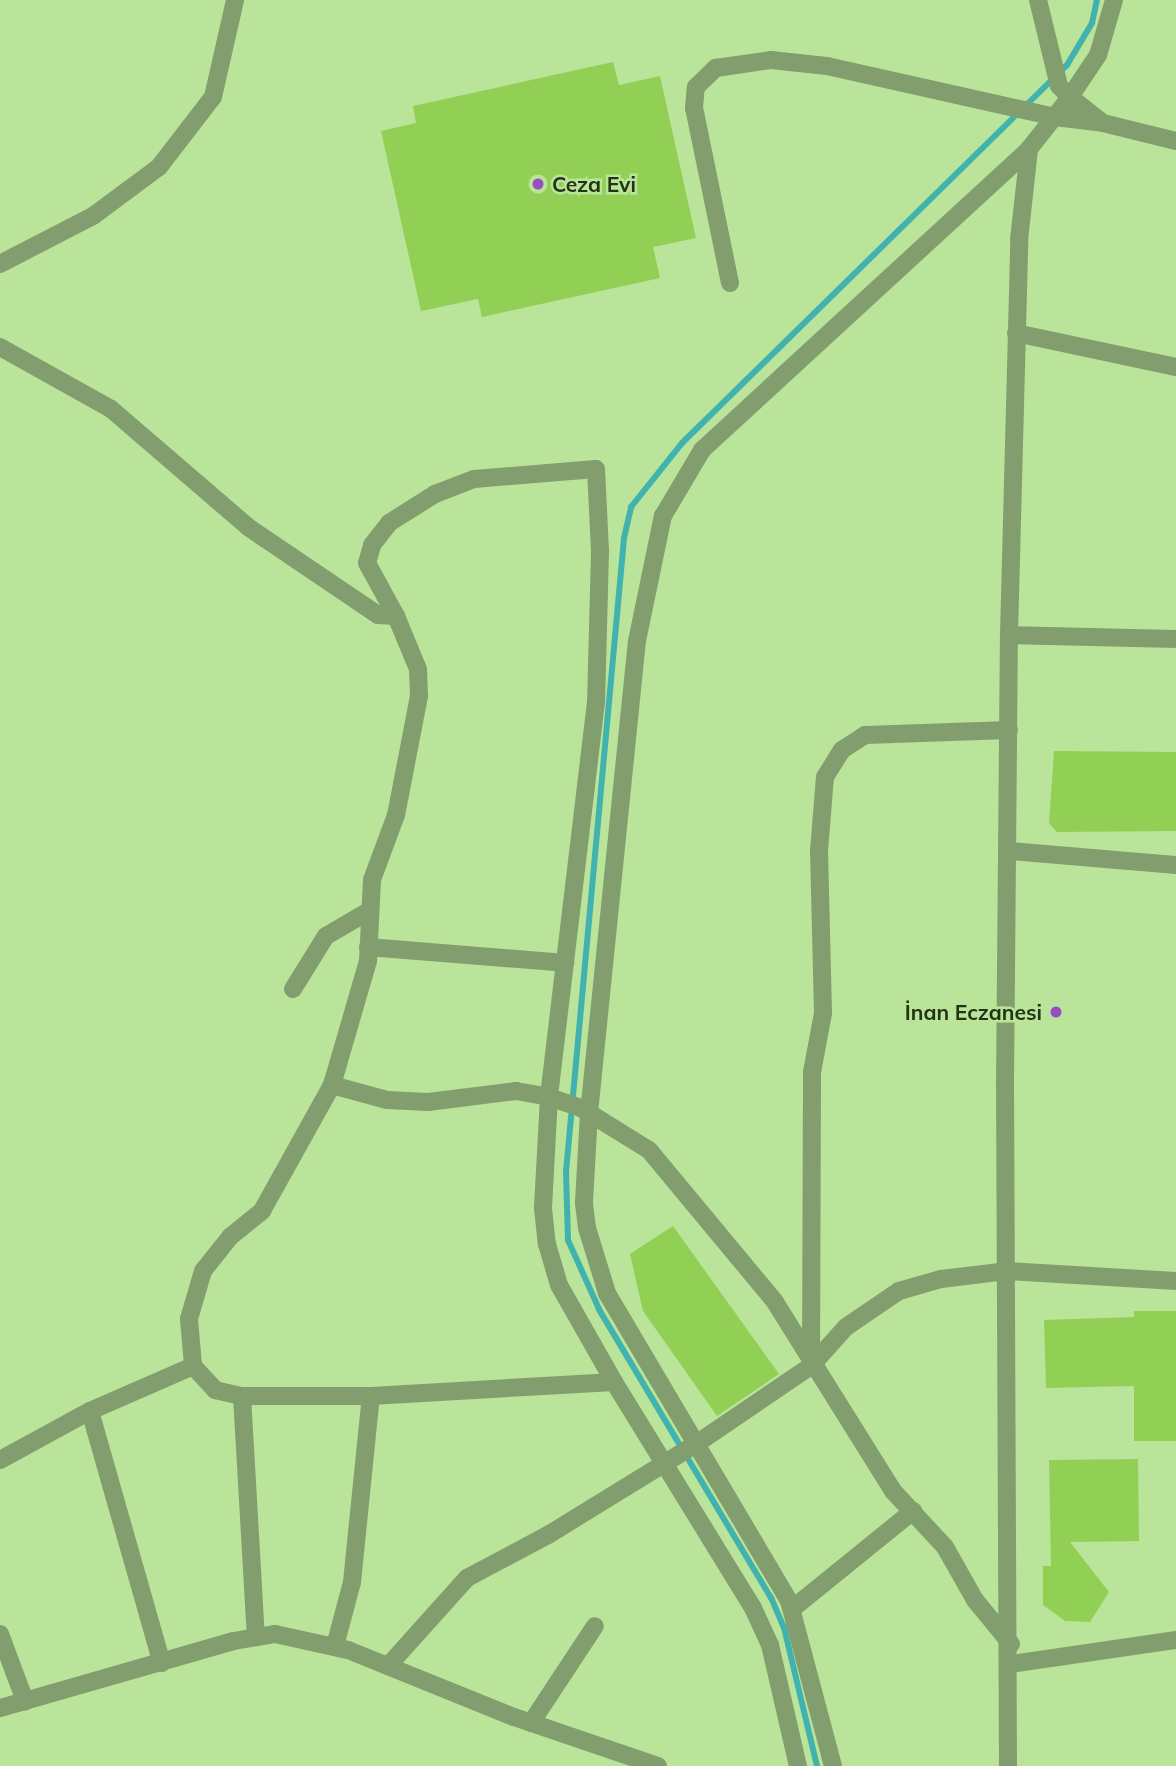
<!DOCTYPE html>
<html>
<head>
<meta charset="utf-8">
<style>
  body { margin:0 }
  #map { position:relative; width:1176px; height:1766px; overflow:hidden; background:#bae499; font-family:Mulish,sans-serif }
  div>[style] { position:absolute }
  .stream>* { height:6px; margin:-3px; padding:0 3px; transform-origin:3px; border-radius:3px; background:#42b2ae }
  .building>* { inset:0; background:#91d055 }
  .minor>* { height:18px; margin:-9px; padding:0 9px; transform-origin:9px; border-radius:9px; background:#839e6e }
  .dots>* { width:19px; height:19px; translate:-50% -50%; box-sizing:border-box; border:4px solid #bae499; border-radius:50% }
  span { translate:-50% -50%; white-space:nowrap; text-align:center; line-height:1.15; -webkit-text-stroke:5px #bae499; paint-order:stroke }
  .poi-label { font-size:21px; color:#233315; font-weight:700 }
  .left { translate:0 -50%; text-align:left }
  .right { translate:-100% -50%; text-align:right }
</style>
</head>
<body>
<div id="map">
  <div class="stream">
    <i style="left:817px;top:1766px;width:142px;rotate:-103.4deg"></i>
    <i style="left:784px;top:1628px;width:33px;rotate:-113deg"></i>
    <i style="left:771px;top:1598px;width:336px;rotate:-120.8deg"></i>
    <i style="left:599px;top:1309px;width:76px;rotate:-114.2deg"></i>
    <i style="left:568px;top:1240px;width:68px;rotate:-91.7deg"></i>
    <i style="left:566px;top:1172px;width:637px;rotate:-84.77deg"></i>
    <i style="left:624px;top:538px;width:32px;rotate:-77deg"></i>
    <i style="left:631px;top:507px;width:82px;rotate:-51.4deg"></i>
    <i style="left:682px;top:443px;width:540px;rotate:-44.47deg"></i>
    <i style="left:1067px;top:65px;width:49px;rotate:-59.2deg"></i>
    <i style="left:1092px;top:23px;width:24px;rotate:-78deg"></i>
  </div>
  <div class="building">
    <i style="clip-path:polygon(613px 62px,619px 85px,660px 76px,696px 238px,653px 247px,660px 278px,482px 317px,478px 299px,421px 311px,381px 131px,416px 123px,413px 106px)"></i>
    <i style="clip-path:polygon(1054px 751px,1176px 752px,1176px 831px,1057px 832px,1049px 823px)"></i>
    <i style="clip-path:polygon(673px 1226px,779px 1374px,717px 1416px,643px 1311px,630px 1254px)"></i>
    <i style="clip-path:polygon(1134px 1311px,1176px 1311px,1176px 1441px,1134px 1441px,1134px 1386px,1046px 1388px,1044px 1320px,1134px 1317px)"></i>
    <i style="clip-path:polygon(1138px 1459px,1139px 1541px,1070px 1542px,1109px 1592px,1090px 1622px,1065px 1621px,1043px 1605px,1043px 1566px,1051px 1566px,1049px 1460px)"></i>
  </div>
  <div class="minor">
    <i style="left:1114px;top:0;width:57px;rotate:106.2deg"></i>
    <i style="left:1098px;top:55px;width:50px;rotate:123.7deg"></i>
    <i style="left:1070px;top:97px;width:42px;rotate:38.2deg"></i>
    <i style="left:1103px;top:123px;width:75px;rotate:13.9deg"></i>
    <i style="left:0;top:264px;width:105px;rotate:-27.3deg"></i>
    <i style="left:93px;top:216px;width:82px;rotate:-36.6deg"></i>
    <i style="left:159px;top:167px;width:88px;rotate:-52.4deg"></i>
    <i style="left:213px;top:97px;width:99px;rotate:-77.2deg"></i>
    <i style="left:730px;top:283px;width:179px;rotate:-101.6deg"></i>
    <i style="left:694px;top:108px;width:21px;rotate:-85deg"></i>
    <i style="left:696px;top:87px;width:28px;rotate:-44deg"></i>
    <i style="left:716px;top:68px;width:56px;rotate:-8.3deg"></i>
    <i style="left:771px;top:60px;width:56px;rotate:6.1deg"></i>
    <i style="left:827px;top:66px;width:234px;rotate:12.6deg"></i>
    <i style="left:1055px;top:117px;width:48px;rotate:7.1deg"></i>
    <i style="left:1016px;top:333px;width:164px;rotate:12deg"></i>
    <i style="left:0;top:347px;width:127px;rotate:29.2deg"></i>
    <i style="left:111px;top:409px;width:181px;rotate:40.7deg"></i>
    <i style="left:248px;top:527px;width:157px;rotate:34.1deg"></i>
    <i style="left:378px;top:615px;width:18px;rotate:3deg"></i>
    <i style="left:396px;top:616px;width:57px;rotate:67.5deg"></i>
    <i style="left:418px;top:669px;width:27px;rotate:88deg"></i>
    <i style="left:419px;top:696px;width:121px;rotate:100.9deg"></i>
    <i style="left:396px;top:815px;width:69px;rotate:110.3deg"></i>
    <i style="left:372px;top:880px;width:81px;rotate:92.8deg"></i>
    <i style="left:368px;top:961px;width:129px;rotate:106.2deg"></i>
    <i style="left:332px;top:1085px;width:144px;rotate:119.1deg"></i>
    <i style="left:262px;top:1211px;width:41px;rotate:140.9deg"></i>
    <i style="left:230px;top:1237px;width:43px;rotate:128.5deg"></i>
    <i style="left:203px;top:1271px;width:50px;rotate:106.3deg"></i>
    <i style="left:189px;top:1319px;width:47px;rotate:85.1deg"></i>
    <i style="left:193px;top:1366px;width:33px;rotate:47deg"></i>
    <i style="left:215px;top:1390px;width:28px;rotate:13deg"></i>
    <i style="left:242px;top:1396px;width:129px"></i>
    <i style="left:371px;top:1396px;width:243px;rotate:-3.3deg"></i>
    <i style="left:396px;top:616px;width:60px;rotate:-118.7deg"></i>
    <i style="left:367px;top:563px;width:19px;rotate:-74deg"></i>
    <i style="left:372px;top:545px;width:28px;rotate:-52deg"></i>
    <i style="left:389px;top:523px;width:54px;rotate:-32.2deg"></i>
    <i style="left:435px;top:494px;width:42px;rotate:-21deg"></i>
    <i style="left:474px;top:479px;width:122px;rotate:-4.7deg"></i>
    <i style="left:596px;top:469px;width:83px;rotate:87.2deg"></i>
    <i style="left:600px;top:552px;width:150px;rotate:91.5deg"></i>
    <i style="left:596px;top:702px;width:398px;rotate:96.8deg"></i>
    <i style="left:549px;top:1097px;width:111px;rotate:93.1deg"></i>
    <i style="left:543px;top:1208px;width:36px;rotate:84deg"></i>
    <i style="left:547px;top:1244px;width:43px;rotate:73.7deg"></i>
    <i style="left:559px;top:1285px;width:112px;rotate:60.4deg"></i>
    <i style="left:614px;top:1382px;width:265px;rotate:58.4deg"></i>
    <i style="left:753px;top:1608px;width:41px;rotate:65.3deg"></i>
    <i style="left:770px;top:1645px;width:124px;rotate:77deg"></i>
    <i style="left:1009px;top:635px;width:167px;rotate:1.4deg"></i>
    <i style="left:1009px;top:851px;width:168px;rotate:4.8deg"></i>
    <i style="left:368px;top:947px;width:198px;rotate:4.6deg"></i>
    <i style="left:293px;top:989px;width:62px;rotate:-58.1deg"></i>
    <i style="left:326px;top:936px;width:50px;rotate:-30.2deg"></i>
    <i style="left:332px;top:1085px;width:57px;rotate:15.3deg"></i>
    <i style="left:387px;top:1100px;width:41px;rotate:2.8deg"></i>
    <i style="left:428px;top:1102px;width:89px;rotate:-7.1deg"></i>
    <i style="left:516px;top:1091px;width:34px;rotate:10deg"></i>
    <i style="left:549px;top:1097px;width:34px;rotate:19deg"></i>
    <i style="left:581px;top:1108px;width:80px;rotate:31.7deg"></i>
    <i style="left:649px;top:1150px;width:197px;rotate:50.3deg"></i>
    <i style="left:775px;top:1302px;width:223px;rotate:58deg"></i>
    <i style="left:893px;top:1491px;width:76px;rotate:47.1deg"></i>
    <i style="left:945px;top:1547px;width:61px;rotate:60.5deg"></i>
    <i style="left:975px;top:1600px;width:57px;rotate:50.7deg"></i>
    <i style="left:811px;top:1366px;width:294px;rotate:-89.8deg"></i>
    <i style="left:812px;top:1072px;width:60px;rotate:-79.4deg"></i>
    <i style="left:823px;top:1013px;width:162px;rotate:-91.4deg"></i>
    <i style="left:819px;top:851px;width:74px;rotate:-85.4deg"></i>
    <i style="left:825px;top:777px;width:32px;rotate:-58deg"></i>
    <i style="left:842px;top:750px;width:27px;rotate:-33deg"></i>
    <i style="left:865px;top:735px;width:144px;rotate:-2deg"></i>
    <i style="left:242px;top:1396px;width:241px;rotate:86.7deg"></i>
    <i style="left:90px;top:1411px;width:262px;rotate:74.1deg"></i>
    <i style="left:0;top:1460px;width:102px;rotate:-28.6deg"></i>
    <i style="left:90px;top:1411px;width:112px;rotate:-23.6deg"></i>
    <i style="left:792px;top:1609px;width:156px;rotate:-39deg"></i>
    <i style="left:0;top:1634px;width:72px;rotate:69.5deg"></i>
    <i style="left:335px;top:1646px;width:66px;rotate:-75.1deg"></i>
    <i style="left:352px;top:1582px;width:187px;rotate:-84.2deg"></i>
    <i style="left:1011px;top:1664px;width:167px;rotate:-8.3deg"></i>
    <i style="left:388px;top:1666px;width:118px;rotate:-48.1deg"></i>
    <i style="left:467px;top:1578px;width:92px;rotate:-28deg"></i>
    <i style="left:548px;top:1535px;width:177px;rotate:-31.6deg"></i>
    <i style="left:699px;top:1442px;width:135px;rotate:-34.2deg"></i>
    <i style="left:811px;top:1366px;width:52px;rotate:-48.1deg"></i>
    <i style="left:846px;top:1327px;width:64px;rotate:-34.2deg"></i>
    <i style="left:899px;top:1291px;width:44px;rotate:-15.9deg"></i>
    <i style="left:941px;top:1279px;width:66px;rotate:-6.9deg"></i>
    <i style="left:1007px;top:1271px;width:169px;rotate:3.4deg"></i>
    <i style="left:0;top:1708px;width:243px;rotate:-16deg"></i>
    <i style="left:234px;top:1641px;width:42px;rotate:-9.7deg"></i>
    <i style="left:275px;top:1634px;width:75px;rotate:12.4deg"></i>
    <i style="left:348px;top:1650px;width:179px;rotate:22deg"></i>
    <i style="left:514px;top:1717px;width:152px;rotate:18.8deg"></i>
    <i style="left:531px;top:1723px;width:116px;rotate:-56.6deg"></i>
    <i style="left:833px;top:1766px;width:171px;rotate:-104.9deg"></i>
    <i style="left:789px;top:1601px;width:358px;rotate:-120.6deg"></i>
    <i style="left:607px;top:1293px;width:68px;rotate:-107.1deg"></i>
    <i style="left:587px;top:1228px;width:26px;rotate:-97deg"></i>
    <i style="left:584px;top:1202px;width:89px;rotate:-86.8deg"></i>
    <i style="left:589px;top:1113px;width:474px;rotate:-84.2deg"></i>
    <i style="left:637px;top:641px;width:128px;rotate:-78.3deg"></i>
    <i style="left:663px;top:516px;width:77px;rotate:-59.4deg"></i>
    <i style="left:702px;top:450px;width:444px;rotate:-42.6deg"></i>
    <i style="left:1008px;top:1766px;width:681px;rotate:-90.25deg"></i>
    <i style="left:1005px;top:1085px;width:450px;rotate:-89.5deg"></i>
    <i style="left:1009px;top:635px;width:395px;rotate:-88.5deg"></i>
    <i style="left:1019px;top:240px;width:92px;rotate:-83.7deg"></i>
    <i style="left:1029px;top:149px;width:66px;rotate:-51.7deg"></i>
    <i style="left:1070px;top:97px;width:16px;rotate:-135deg"></i>
    <i style="left:1059px;top:86px;width:89px;rotate:-103.7deg"></i>
  </div>
  <div class="dots">
    <i style="left:538px;top:184px;background:#984ec1"></i>
    <i style="left:1056px;top:1012px;background:#984ec1"></i>
  </div>
  <div class="poi-label">
    <span class="left" style="left:552px;top:184px">Ceza Evi</span>
    <span class="right" style="left:1042px;top:1012px">İnan Eczanesi</span>
  </div>
</div>
</body>
</html>
